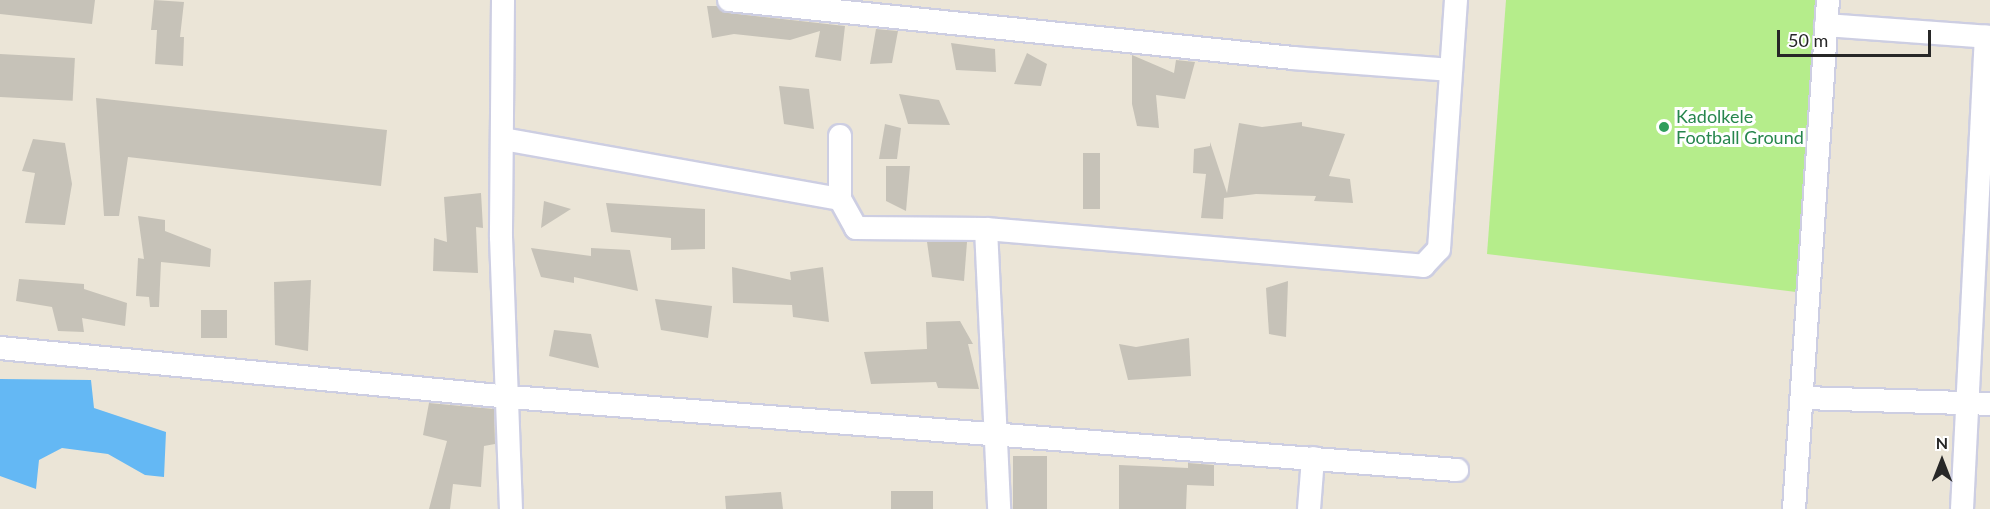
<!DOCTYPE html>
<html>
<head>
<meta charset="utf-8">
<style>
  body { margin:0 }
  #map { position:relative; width:1990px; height:509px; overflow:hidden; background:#ebe5d7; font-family:Lato,sans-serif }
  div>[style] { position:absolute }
  .pitch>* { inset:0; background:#b5ed8b }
  .water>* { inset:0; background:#64b8f4 }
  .building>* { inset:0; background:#c6c2b8; transform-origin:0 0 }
  .roads { filter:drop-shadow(2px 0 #cdcee2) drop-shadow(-2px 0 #cdcee2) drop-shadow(0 2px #cdcee2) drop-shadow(0 -2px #cdcee2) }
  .street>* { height:22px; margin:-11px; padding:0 11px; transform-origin:11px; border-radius:11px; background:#fff }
  .dots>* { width:16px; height:16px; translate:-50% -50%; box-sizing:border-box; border:3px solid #fff; border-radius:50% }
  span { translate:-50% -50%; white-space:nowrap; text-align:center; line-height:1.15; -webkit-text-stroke:6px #fff; paint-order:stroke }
  .leisure-label { font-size:18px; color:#27864d }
  .left { translate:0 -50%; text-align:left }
  .north { position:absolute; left:1912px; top:431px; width:60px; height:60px; -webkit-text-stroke:4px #fff; paint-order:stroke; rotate:0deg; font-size:16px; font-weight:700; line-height:24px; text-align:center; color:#272727 }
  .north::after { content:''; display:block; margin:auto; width:21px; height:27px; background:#272727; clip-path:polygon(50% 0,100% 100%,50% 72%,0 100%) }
  .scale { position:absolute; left:1777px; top:30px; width:154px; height:27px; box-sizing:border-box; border:3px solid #272727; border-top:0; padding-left:8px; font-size:18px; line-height:21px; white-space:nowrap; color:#272727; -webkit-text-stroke:4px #fff; paint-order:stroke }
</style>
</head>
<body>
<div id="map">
  <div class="pitch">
    <i style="clip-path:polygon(1506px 0,1839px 0,1820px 295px,1487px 254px)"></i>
  </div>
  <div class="water">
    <i style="clip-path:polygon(0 379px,91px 380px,94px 408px,166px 432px,164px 477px,145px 475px,108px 454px,62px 448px,39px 460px,36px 489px,0 476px)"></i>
  </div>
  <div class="building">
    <i style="clip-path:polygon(0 0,95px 0,92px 24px,0 14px)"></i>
    <i style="clip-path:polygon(154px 0,184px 2px,180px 37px,184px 37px,183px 66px,155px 64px,157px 30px,151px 30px)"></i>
    <i style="clip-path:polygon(707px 6px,717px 6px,728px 13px,845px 26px,841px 61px,815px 57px,820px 31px,790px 40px,734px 34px,712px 38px)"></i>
    <i style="clip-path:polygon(876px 29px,898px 31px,892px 63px,870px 64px)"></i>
    <i style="clip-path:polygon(951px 43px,995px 49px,996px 72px,956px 70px)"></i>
    <i style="clip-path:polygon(1027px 53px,1047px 64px,1041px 86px,1014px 84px)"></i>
    <i style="left:0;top:54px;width:75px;height:43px;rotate:3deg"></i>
    <i style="clip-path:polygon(1132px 55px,1174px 73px,1176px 60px,1195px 62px,1185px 99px,1156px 95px,1159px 128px,1137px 126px,1132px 104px)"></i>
    <i style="clip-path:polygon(779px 86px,809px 89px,814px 129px,784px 124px)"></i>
    <i style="clip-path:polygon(899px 94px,939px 100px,950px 125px,908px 124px)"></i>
    <i style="clip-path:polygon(96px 98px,387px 130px,381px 186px,128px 157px,119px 216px,104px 216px)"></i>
    <i style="clip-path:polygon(1302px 122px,1302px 126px,1345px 134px,1329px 176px,1350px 179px,1353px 203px,1314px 201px,1316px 196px,1256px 194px,1224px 198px,1223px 219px,1201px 218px,1206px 174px,1193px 173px,1194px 149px,1210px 146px,1210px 142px,1227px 193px,1239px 123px,1262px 127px)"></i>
    <i style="clip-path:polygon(885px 124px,901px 128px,897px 159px,879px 159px)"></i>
    <i style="clip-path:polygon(33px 139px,65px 143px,72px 184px,65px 225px,25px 223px,35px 173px,22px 171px)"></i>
    <i style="left:1083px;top:153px;width:17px;height:56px"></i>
    <i style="clip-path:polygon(886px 166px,910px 166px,906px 211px,886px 201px)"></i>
    <i style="clip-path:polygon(481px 193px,483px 228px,476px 227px,478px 273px,433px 271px,434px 238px,447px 242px,444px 197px)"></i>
    <i style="clip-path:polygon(544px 201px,571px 209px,541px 228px)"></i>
    <i style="clip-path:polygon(606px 203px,705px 209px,705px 249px,671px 250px,671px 238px,611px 232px)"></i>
    <i style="clip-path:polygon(138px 216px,165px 220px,165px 231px,211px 249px,210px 267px,161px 262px,159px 307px,150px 307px,149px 297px,136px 296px,138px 258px,144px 259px)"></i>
    <i style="clip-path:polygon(927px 242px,967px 242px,964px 281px,932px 277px)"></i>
    <i style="clip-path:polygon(531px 248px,591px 256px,591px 248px,630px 250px,638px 291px,574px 277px,574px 283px,541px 277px)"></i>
    <i style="clip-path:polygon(732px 267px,791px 280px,790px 272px,823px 267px,829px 322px,793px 317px,792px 305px,733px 303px)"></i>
    <i style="clip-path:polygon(19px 279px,84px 284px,84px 289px,127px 303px,125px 326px,82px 318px,84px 332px,58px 331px,52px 307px,16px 301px)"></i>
    <i style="clip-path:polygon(311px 280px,308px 351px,275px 345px,274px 282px)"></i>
    <i style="clip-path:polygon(1288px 281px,1286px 337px,1269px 334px,1266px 288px)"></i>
    <i style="clip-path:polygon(655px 299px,712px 306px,708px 338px,661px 330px)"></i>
    <i style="left:201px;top:310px;width:26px;height:28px"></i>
    <i style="clip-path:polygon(960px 321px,973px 344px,968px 344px,979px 389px,938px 388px,936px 382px,871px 384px,864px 352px,927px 349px,926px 322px)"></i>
    <i style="clip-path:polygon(554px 330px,591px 334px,599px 368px,549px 356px)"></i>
    <i style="clip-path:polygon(1189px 338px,1191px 376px,1128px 380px,1119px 344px,1136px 347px)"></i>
    <i style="clip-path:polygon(429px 403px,494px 409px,495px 444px,484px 446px,481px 487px,453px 484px,450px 509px,429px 509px,447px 441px,423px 435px)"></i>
    <i style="left:1013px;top:456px;width:34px;height:53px"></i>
    <i style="clip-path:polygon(1188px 463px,1214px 465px,1214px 486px,1187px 485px,1186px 509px,1119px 509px,1119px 465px,1188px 468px)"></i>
    <i style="left:891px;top:491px;width:42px;height:18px"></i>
    <i style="clip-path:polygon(781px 492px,783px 509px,726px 509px,725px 496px)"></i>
  </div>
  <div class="roads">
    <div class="street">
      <i style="left:503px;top:0;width:237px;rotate:90.5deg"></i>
      <i style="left:501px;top:237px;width:272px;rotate:87.9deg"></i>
      <i style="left:729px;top:0;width:567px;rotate:5.87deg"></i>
      <i style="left:1293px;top:58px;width:158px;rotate:4.3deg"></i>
      <i style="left:1826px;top:25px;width:164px;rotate:4.2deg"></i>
      <i style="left:840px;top:136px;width:63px;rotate:90deg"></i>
      <i style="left:503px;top:139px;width:342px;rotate:10.1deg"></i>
      <i style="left:840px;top:199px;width:33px;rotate:61deg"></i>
      <i style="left:856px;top:228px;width:130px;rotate:0.4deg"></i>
      <i style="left:986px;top:229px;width:439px;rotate:4.8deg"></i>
      <i style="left:1423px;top:266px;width:23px;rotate:-47deg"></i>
      <i style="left:1439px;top:249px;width:250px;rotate:-86.1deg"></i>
      <i style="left:986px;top:229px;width:280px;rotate:87.3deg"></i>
      <i style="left:0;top:348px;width:512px;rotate:5.49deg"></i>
      <i style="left:510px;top:397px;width:950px;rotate:4.41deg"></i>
      <i style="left:1804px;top:398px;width:186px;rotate:1.8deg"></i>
      <i style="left:1309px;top:509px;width:51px;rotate:-85.5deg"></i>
      <i style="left:1794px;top:509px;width:510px;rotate:-86.18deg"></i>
      <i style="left:1962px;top:509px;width:473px;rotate:-87.1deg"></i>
    </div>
  </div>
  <div class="dots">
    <i style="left:1664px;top:127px;background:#2e9e5b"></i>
  </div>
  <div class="leisure-label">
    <span class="left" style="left:1676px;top:127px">Kadolkele<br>Football Ground</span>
  </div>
  <div class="north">N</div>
  <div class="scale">50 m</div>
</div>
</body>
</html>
